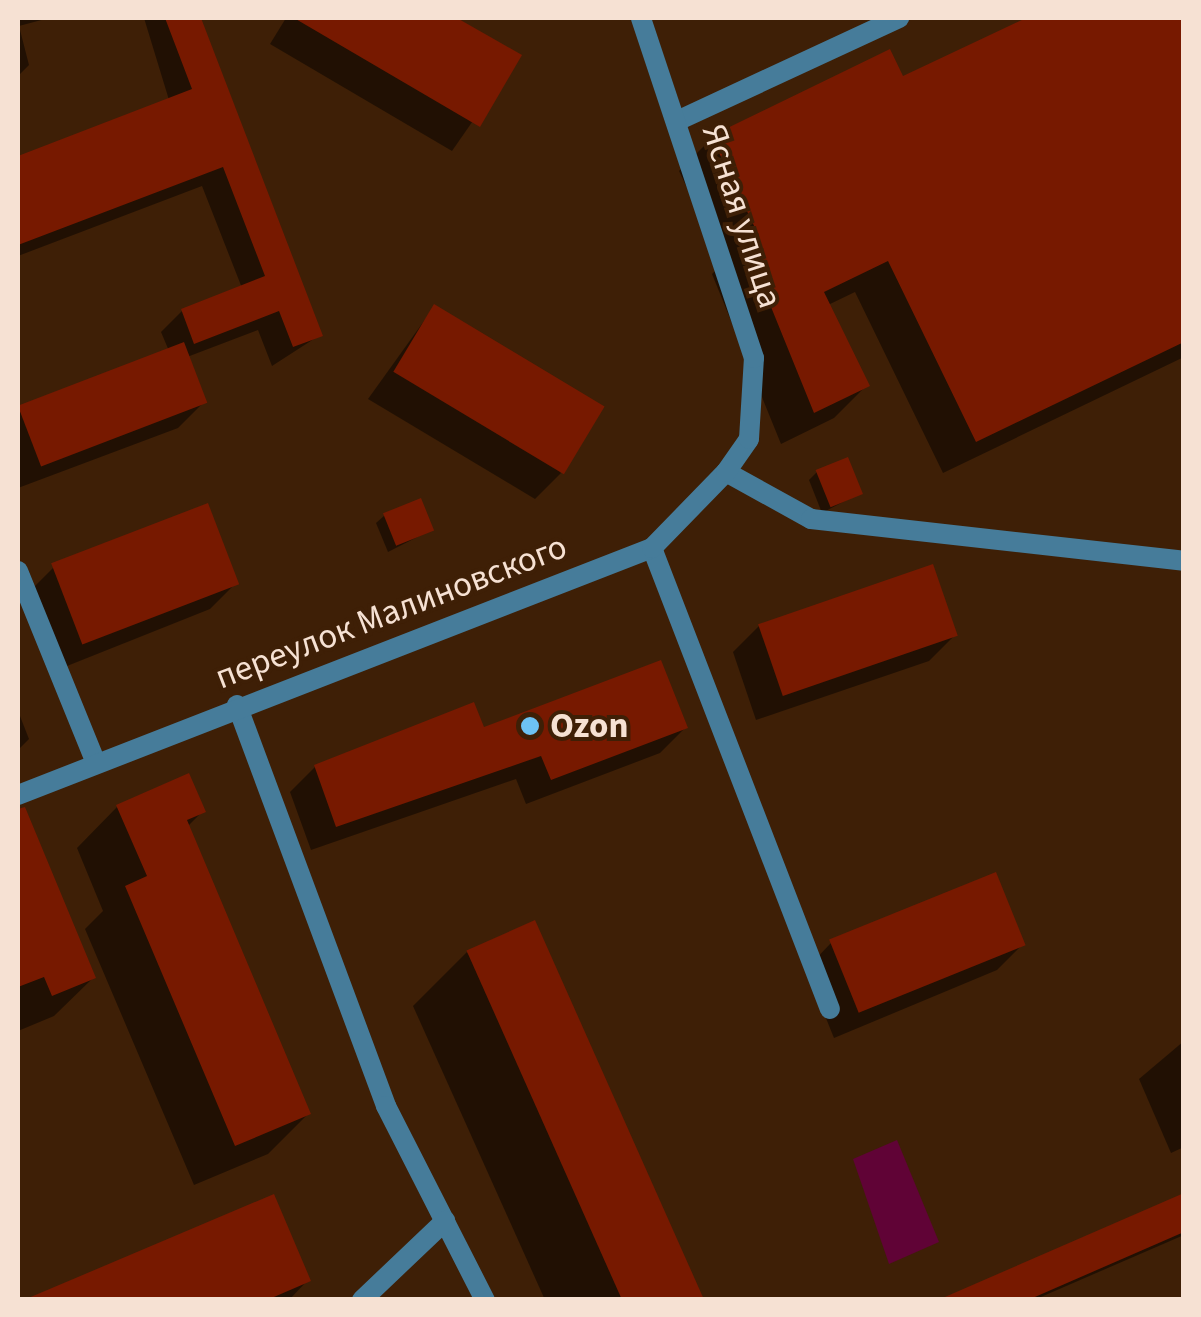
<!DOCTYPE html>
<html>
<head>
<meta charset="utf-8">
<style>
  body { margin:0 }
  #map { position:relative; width:1201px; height:1317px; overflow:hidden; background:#3e1f06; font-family:"Source Sans 3",sans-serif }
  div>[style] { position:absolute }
  .green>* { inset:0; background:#600336 }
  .shadow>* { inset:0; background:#0007 }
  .building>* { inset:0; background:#771900; transform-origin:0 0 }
  .service>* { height:20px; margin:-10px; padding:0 10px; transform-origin:10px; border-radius:10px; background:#467c9a }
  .minor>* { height:20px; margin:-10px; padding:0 10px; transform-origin:10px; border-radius:10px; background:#467c9a }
  .dots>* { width:28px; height:28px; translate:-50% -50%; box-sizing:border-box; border:5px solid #3e1f06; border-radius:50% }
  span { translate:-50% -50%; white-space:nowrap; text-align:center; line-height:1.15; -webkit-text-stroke:8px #3e1f06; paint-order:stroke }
  .street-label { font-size:35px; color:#f6e1d3 }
  .poi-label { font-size:35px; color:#f6e1d3; font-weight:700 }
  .left { translate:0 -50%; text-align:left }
  .frame { position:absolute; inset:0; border:20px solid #f6e1d3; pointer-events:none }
</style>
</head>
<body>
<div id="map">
  <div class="green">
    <i style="clip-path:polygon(897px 1140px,939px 1242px,889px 1264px,853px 1159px)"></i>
  </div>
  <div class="shadow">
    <i style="clip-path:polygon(18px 18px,49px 18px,19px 26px,29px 65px,18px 76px)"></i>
    <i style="clip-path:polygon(144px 18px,198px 18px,320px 335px,272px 366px,258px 330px,187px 357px,204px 402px,178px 428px,18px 488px,18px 407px,169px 351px,161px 332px,182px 311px,242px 288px,202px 186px,18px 256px,18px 158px,169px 100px)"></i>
    <i style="clip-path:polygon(286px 18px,452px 18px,518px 56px,452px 151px,270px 44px)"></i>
    <i style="clip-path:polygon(1031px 18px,1184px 18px,1184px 357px,943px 473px,855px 292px,828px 305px,867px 385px,834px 418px,781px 444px,712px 274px,723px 263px,679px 171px,712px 138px,902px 80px)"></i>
    <i style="clip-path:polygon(434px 307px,561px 473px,535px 499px,368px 399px)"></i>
    <i style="clip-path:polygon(817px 472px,860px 493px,822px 513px,809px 480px)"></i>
    <i style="clip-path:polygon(385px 515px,431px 530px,388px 552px,376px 523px)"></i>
    <i style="clip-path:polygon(54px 567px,236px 583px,210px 609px,57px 670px,28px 593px)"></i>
    <i style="clip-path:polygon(759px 626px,955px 635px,929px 661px,756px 720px,733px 652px)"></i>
    <i style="clip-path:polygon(18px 711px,29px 739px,18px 750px)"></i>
    <i style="clip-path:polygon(685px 728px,660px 753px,526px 804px,516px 779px,311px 850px,290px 792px,315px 767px,482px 730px)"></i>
    <i style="clip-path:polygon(117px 807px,203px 811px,187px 827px,308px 1114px,268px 1154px,194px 1185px,85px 929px,103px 911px,77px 848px)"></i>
    <i style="clip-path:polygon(37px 843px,93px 978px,54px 1016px,18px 1031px,18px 853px)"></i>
    <i style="clip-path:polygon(831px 943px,1023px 944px,997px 970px,834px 1038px,806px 969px)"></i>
    <i style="clip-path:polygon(467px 952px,695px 1300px,545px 1300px,413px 1006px)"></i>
    <i style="clip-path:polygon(1184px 1041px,1184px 1147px,1171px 1153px,1139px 1079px)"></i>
    <i style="clip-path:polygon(1184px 1196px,1184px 1235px,1034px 1300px,970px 1300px)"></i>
    <i style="clip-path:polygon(273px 1197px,308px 1280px,289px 1300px,32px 1300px)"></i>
  </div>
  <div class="building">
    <i style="clip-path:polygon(165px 18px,201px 18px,323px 336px,293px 347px,279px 311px,194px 344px,181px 309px,265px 276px,223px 167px,18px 245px,18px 156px,192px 89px)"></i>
    <i style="clip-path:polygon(294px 18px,457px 18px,522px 55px,480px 127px)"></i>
    <i style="clip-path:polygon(1026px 18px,1184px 18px,1184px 342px,976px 442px,888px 261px,824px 292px,870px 386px,814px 413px,743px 238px,757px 232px,711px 136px,890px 49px,903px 76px)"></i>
    <i style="left:434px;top:304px;width:199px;height:79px;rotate:31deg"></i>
    <i style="left:184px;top:342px;width:65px;height:178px;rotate:69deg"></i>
    <i style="left:848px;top:457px;width:40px;height:35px;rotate:68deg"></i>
    <i style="left:421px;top:498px;width:35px;height:41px;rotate:68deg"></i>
    <i style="left:208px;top:503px;width:87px;height:168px;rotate:69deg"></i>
    <i style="left:933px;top:564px;width:76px;height:185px;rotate:71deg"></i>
    <i style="clip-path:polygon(661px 660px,688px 728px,551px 780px,541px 756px,336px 827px,314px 765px,474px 702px,484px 727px)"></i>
    <i style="clip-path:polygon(189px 773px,206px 812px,187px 820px,311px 1114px,235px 1146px,125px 886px,147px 876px,116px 805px)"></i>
    <i style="clip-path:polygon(25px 807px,96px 978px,52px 996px,44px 977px,18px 987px,18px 809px)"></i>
    <i style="left:996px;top:872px;width:79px;height:180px;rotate:68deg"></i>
    <i style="left:535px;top:920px;width:416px;height:75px;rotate:66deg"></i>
    <i style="clip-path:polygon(1184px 1193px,1184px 1232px,1028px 1300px,938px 1300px)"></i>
    <i style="clip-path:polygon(274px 1194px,311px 1281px,267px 1300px,26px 1299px)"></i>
  </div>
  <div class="service">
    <i style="left:677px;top:121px;width:245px;rotate:-24.9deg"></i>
    <i style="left:726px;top:472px;width:97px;rotate:28.9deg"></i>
    <i style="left:811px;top:519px;width:375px;rotate:6.4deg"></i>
    <i style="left:652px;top:548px;width:494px;rotate:68.9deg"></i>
    <i style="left:18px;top:571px;width:207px;rotate:67.9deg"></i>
    <i style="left:237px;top:705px;width:428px;rotate:69.6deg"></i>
    <i style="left:386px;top:1106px;width:218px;rotate:63deg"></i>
    <i style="left:362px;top:1300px;width:115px;rotate:-43.6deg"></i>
  </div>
  <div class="minor">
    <i style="left:18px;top:795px;width:680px;rotate:-21.29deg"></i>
    <i style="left:652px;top:548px;width:106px;rotate:-45.8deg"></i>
    <i style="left:726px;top:472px;width:40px;rotate:-55.1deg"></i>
    <i style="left:749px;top:439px;width:81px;rotate:-86.5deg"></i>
    <i style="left:754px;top:358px;width:358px;rotate:-108.4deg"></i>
  </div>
  <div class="dots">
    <i style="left:530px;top:726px;background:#6dc2f3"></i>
  </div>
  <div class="street-label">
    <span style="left:742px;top:216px;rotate:72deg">Ясная улица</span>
    <span style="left:391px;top:612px;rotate:-21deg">переулок Малиновского</span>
  </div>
  <div class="poi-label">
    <span class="left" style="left:550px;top:726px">Ozon</span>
  </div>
  <div class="frame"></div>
</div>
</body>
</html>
